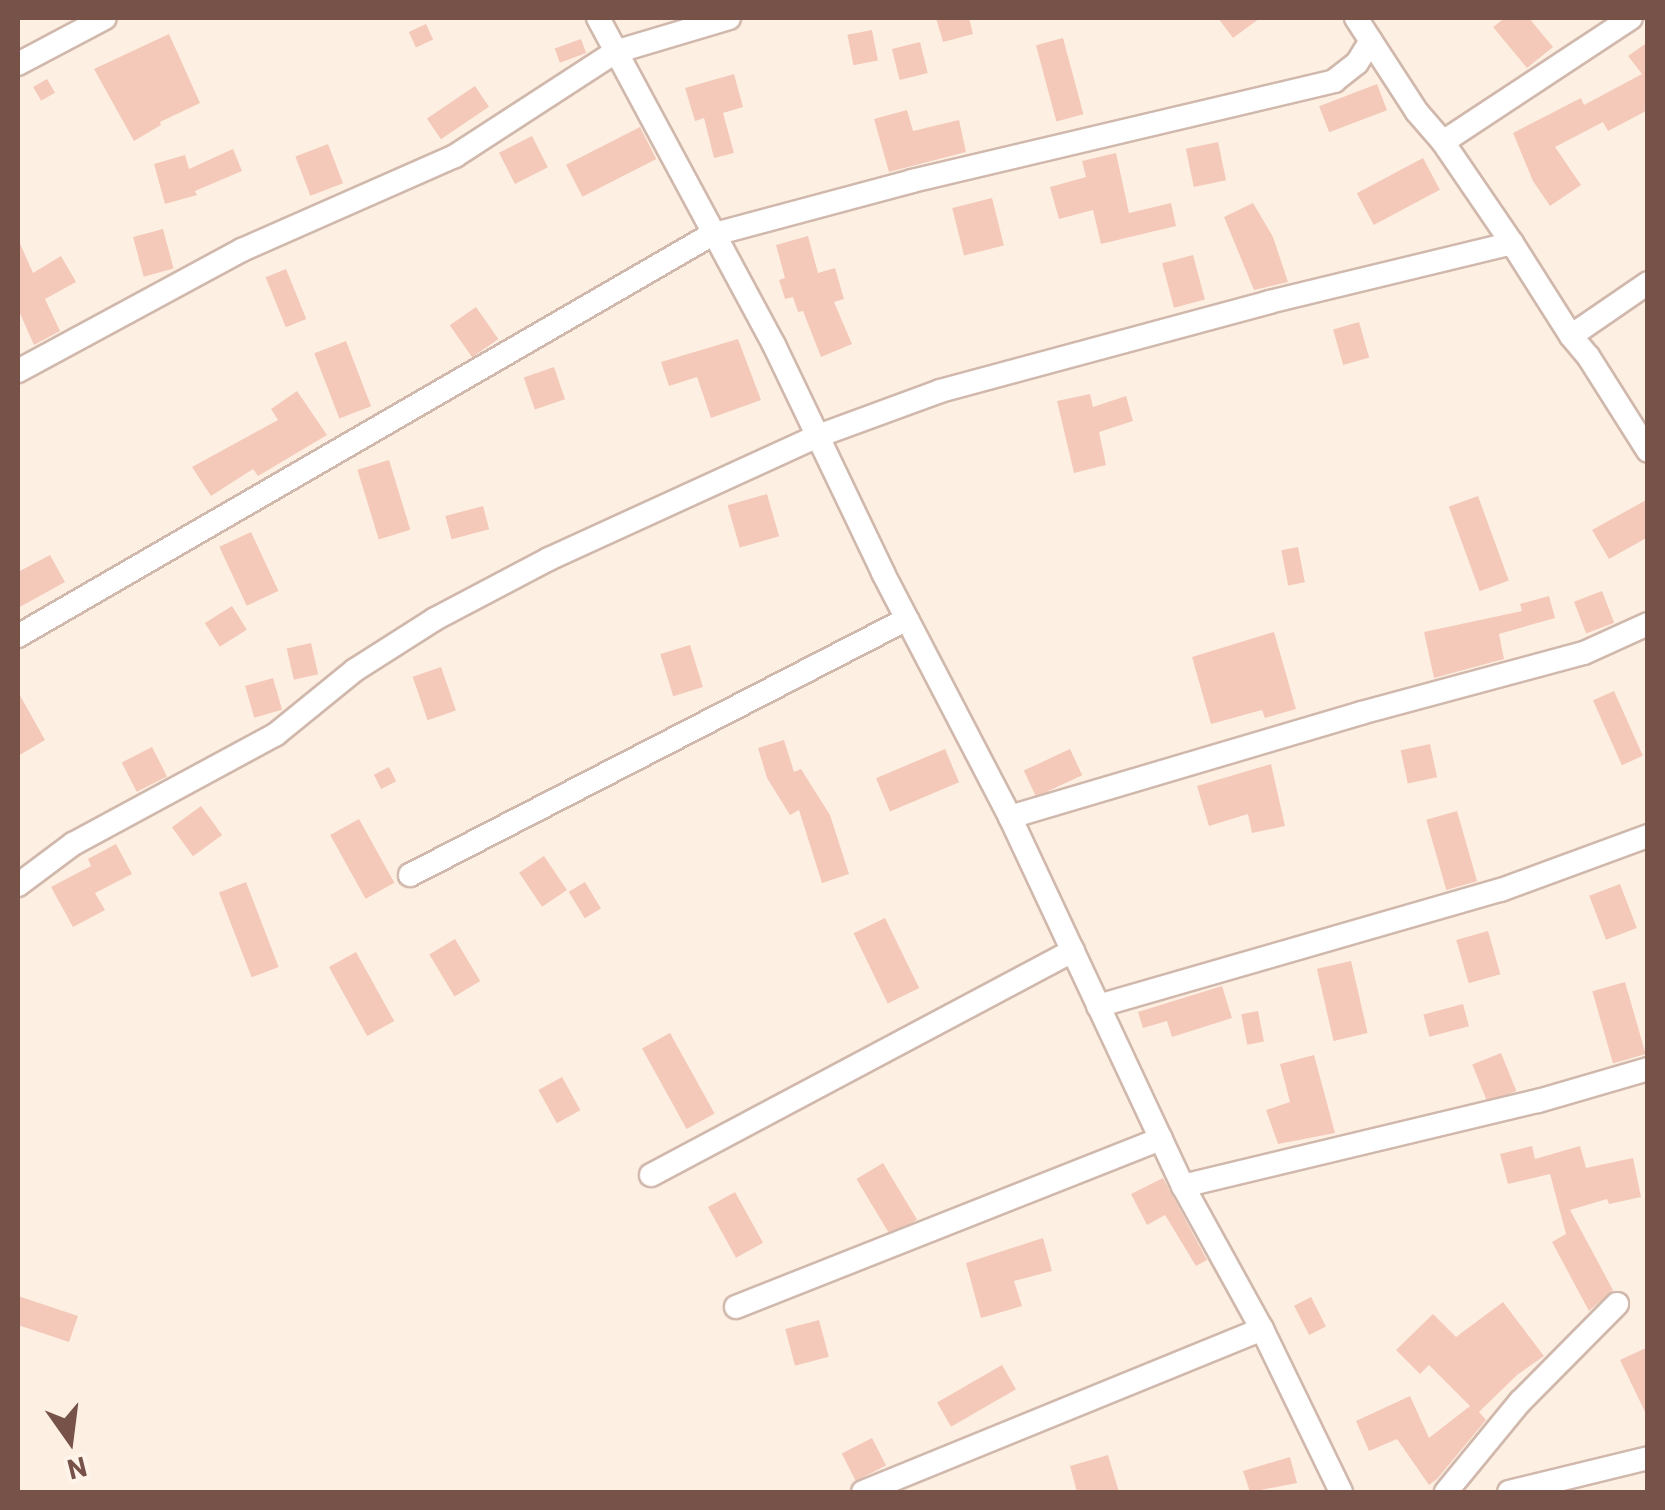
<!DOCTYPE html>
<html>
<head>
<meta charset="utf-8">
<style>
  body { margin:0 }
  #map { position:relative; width:1665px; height:1510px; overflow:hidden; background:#fdf0e3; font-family:Barlow,sans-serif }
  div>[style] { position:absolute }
  .building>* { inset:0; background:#f4c9b9; transform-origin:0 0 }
  .roads { filter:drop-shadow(2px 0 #d1b8ac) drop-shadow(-2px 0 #d1b8ac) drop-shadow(0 2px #d1b8ac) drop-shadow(0 -2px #d1b8ac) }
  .minor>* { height:22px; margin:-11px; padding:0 11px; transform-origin:11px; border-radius:11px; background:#fff }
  span { translate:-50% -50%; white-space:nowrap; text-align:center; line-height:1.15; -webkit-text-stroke:9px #fff4ea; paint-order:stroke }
  .frame { position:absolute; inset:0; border:20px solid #775248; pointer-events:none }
  .north { position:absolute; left:20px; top:1390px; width:100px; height:100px; -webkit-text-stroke:8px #fff4ea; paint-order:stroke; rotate:166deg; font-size:28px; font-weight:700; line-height:40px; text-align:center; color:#775248 }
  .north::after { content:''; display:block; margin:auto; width:35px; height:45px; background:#775248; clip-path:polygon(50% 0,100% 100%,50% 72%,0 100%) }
</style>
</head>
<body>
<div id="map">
  <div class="building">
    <i style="clip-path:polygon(936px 18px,969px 18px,973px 34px,943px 42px)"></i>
    <i style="clip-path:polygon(1218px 18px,1260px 18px,1233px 38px)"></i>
    <i style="clip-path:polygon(1505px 18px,1529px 18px,1553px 47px,1527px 68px,1493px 27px)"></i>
    <i style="left:426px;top:24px;width:17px;height:19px;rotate:65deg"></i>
    <i style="left:872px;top:30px;width:31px;height:25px;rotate:79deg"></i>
    <i style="clip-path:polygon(169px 34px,200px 103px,160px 122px,161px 125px,134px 141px,94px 69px)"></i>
    <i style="left:1063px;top:38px;width:79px;height:28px;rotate:75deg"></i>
    <i style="left:581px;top:39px;width:15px;height:28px;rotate:70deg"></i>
    <i style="left:920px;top:42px;width:32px;height:29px;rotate:76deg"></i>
    <i style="clip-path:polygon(1648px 42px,1648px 110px,1608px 131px,1603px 122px,1555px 147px,1581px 185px,1550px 206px,1533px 181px,1513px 133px,1581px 98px,1584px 105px,1642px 74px,1628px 56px)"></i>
    <i style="clip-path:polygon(734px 74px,743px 107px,723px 113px,734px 153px,714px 158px,704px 118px,695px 121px,685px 88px)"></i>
    <i style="left:47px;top:79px;width:16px;height:16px;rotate:60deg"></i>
    <i style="left:1377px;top:84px;width:28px;height:62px;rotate:69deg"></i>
    <i style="left:475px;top:86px;width:25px;height:58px;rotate:56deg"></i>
    <i style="clip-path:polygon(907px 110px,913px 131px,959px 120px,966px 152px,889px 172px,874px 119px)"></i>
    <i style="left:640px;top:127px;width:36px;height:83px;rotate:63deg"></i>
    <i style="left:532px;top:136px;width:35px;height:37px;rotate:63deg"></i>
    <i style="left:1218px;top:142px;width:39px;height:33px;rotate:78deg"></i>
    <i style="left:328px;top:144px;width:42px;height:35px;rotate:69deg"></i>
    <i style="clip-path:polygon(233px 149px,242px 171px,195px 191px,197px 195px,165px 204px,154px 164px,185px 155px,189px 169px)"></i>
    <i style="clip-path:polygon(1116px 153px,1129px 213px,1171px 203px,1176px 226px,1101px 244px,1093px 210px,1059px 219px,1050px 187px,1086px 177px,1082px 161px)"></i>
    <i style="left:1423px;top:158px;width:36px;height:75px;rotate:62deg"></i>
    <i style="left:992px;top:198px;width:49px;height:41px;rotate:76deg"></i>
    <i style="clip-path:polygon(1253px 203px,1273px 237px,1288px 282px,1254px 290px,1224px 217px)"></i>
    <i style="left:163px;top:229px;width:41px;height:31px;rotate:75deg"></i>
    <i style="clip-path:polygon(808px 236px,818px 273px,835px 268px,844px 299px,834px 302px,852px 344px,821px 357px,803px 311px,798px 312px,793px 297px,785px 299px,779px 280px,785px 278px,776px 245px)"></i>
    <i style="clip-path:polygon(18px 239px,33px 273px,61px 256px,76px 282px,45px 299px,60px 331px,34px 345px,18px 309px)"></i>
    <i style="left:1193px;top:255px;width:46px;height:32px;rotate:75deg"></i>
    <i style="left:286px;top:269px;width:54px;height:22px;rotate:68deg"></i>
    <i style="left:476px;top:307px;width:39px;height:32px;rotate:55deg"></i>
    <i style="left:1359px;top:322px;width:37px;height:27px;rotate:74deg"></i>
    <i style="clip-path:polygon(738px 339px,761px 400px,711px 418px,697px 377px,669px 386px,661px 362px)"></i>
    <i style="left:346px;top:341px;width:70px;height:34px;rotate:69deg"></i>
    <i style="left:554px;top:367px;width:34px;height:32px;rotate:71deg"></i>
    <i style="clip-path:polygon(297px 391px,327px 435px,258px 476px,253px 469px,211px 496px,192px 467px,278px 420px,271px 409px)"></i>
    <i style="clip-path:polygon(1090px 394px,1093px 407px,1126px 396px,1133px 421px,1099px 432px,1106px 465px,1074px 473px,1057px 401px)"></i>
    <i style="left:389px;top:460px;width:73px;height:33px;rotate:73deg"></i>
    <i style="left:767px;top:494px;width:44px;height:41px;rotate:74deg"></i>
    <i style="left:1478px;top:496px;width:90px;height:31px;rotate:70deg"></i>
    <i style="clip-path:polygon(1648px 499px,1648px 537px,1609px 559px,1592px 530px)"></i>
    <i style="left:483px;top:506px;width:24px;height:39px;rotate:75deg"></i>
    <i style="left:251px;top:532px;width:65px;height:35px;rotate:65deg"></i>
    <i style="left:1298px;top:547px;width:36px;height:17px;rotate:79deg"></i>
    <i style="clip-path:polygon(50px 555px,65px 582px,18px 608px,18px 572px)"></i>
    <i style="left:1602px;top:591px;width:34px;height:30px;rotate:69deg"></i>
    <i style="clip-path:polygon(1549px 596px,1555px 618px,1499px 634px,1504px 659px,1434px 678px,1424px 632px,1522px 611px,1520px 604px)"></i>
    <i style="left:232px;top:606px;width:28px;height:32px;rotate:58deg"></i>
    <i style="clip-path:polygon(1274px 632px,1296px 709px,1265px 718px,1262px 710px,1211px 724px,1192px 657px)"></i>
    <i style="left:311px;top:643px;width:32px;height:25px;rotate:77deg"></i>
    <i style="left:690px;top:645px;width:44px;height:31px;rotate:73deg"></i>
    <i style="left:441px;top:667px;width:46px;height:30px;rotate:71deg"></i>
    <i style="left:273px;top:678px;width:33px;height:29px;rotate:74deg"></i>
    <i style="left:1614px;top:691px;width:71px;height:23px;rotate:66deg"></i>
    <i style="clip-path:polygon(18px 692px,45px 740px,18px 756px)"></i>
    <i style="clip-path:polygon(784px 740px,794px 772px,801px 769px,830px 815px,849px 874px,822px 883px,799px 810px,790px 815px,767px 778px,758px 748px)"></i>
    <i style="left:1430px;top:744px;width:34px;height:30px;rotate:78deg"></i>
    <i style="left:152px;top:747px;width:33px;height:34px;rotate:63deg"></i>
    <i style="left:945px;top:749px;width:36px;height:75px;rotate:67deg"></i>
    <i style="left:1070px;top:749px;width:29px;height:51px;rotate:65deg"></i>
    <i style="clip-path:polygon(1271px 764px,1285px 826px,1252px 833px,1248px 814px,1209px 826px,1197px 786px)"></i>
    <i style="left:389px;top:767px;width:16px;height:17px;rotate:63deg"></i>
    <i style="left:201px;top:806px;width:36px;height:36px;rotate:54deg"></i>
    <i style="left:1457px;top:811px;width:73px;height:32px;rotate:74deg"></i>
    <i style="left:359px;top:819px;width:73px;height:33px;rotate:61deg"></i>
    <i style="clip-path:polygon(116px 844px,132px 874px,95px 893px,105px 910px,73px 927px,51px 887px,91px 866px,88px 859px)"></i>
    <i style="left:544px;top:856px;width:41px;height:30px;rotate:56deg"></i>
    <i style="left:246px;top:882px;width:91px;height:29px;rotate:69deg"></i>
    <i style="left:585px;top:882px;width:31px;height:19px;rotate:59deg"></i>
    <i style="left:1620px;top:884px;width:47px;height:33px;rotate:69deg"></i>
    <i style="left:885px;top:918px;width:78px;height:35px;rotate:64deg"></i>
    <i style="left:1488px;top:931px;width:45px;height:33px;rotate:74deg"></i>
    <i style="left:455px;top:939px;width:49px;height:30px;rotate:59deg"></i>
    <i style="left:356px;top:952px;width:79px;height:31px;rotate:61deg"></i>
    <i style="left:1351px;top:961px;width:74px;height:35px;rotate:77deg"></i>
    <i style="left:1625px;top:982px;width:75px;height:34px;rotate:74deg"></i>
    <i style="clip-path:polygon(1222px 986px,1232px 1018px,1172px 1037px,1167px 1021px,1143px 1028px,1138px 1012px)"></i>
    <i style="left:1463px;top:1004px;width:23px;height:41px;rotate:75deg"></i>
    <i style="left:1258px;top:1011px;width:31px;height:17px;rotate:79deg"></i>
    <i style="left:670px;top:1033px;width:92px;height:32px;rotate:61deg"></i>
    <i style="left:1501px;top:1053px;width:41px;height:31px;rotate:68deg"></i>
    <i style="clip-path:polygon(1314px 1055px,1335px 1133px,1278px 1144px,1266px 1110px,1290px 1102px,1280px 1064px)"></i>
    <i style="left:562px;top:1077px;width:38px;height:27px;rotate:61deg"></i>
    <i style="clip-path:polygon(1532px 1146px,1535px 1159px,1580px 1146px,1586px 1168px,1633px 1158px,1641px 1197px,1609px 1204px,1607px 1199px,1570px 1210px,1613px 1290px,1589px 1311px,1552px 1242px,1566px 1234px,1550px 1174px,1508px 1184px,1500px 1154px)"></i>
    <i style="left:883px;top:1163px;width:66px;height:31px;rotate:59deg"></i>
    <i style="clip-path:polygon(1163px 1178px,1207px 1260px,1196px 1266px,1165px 1215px,1147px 1225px,1131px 1194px)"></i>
    <i style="left:735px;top:1192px;width:58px;height:31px;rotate:61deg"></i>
    <i style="clip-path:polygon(1043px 1238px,1052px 1271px,1014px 1281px,1022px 1306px,981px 1318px,966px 1263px)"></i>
    <i style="clip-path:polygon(18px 1296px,78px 1316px,69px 1342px,18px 1325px)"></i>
    <i style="left:1311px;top:1297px;width:33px;height:19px;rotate:63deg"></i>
    <i style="clip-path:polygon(1503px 1302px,1544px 1356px,1517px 1375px,1479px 1412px,1486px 1420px,1437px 1479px,1429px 1485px,1397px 1439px,1369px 1451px,1356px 1421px,1410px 1396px,1429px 1438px,1470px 1406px,1429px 1365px,1420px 1374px,1396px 1350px,1433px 1314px,1456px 1337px)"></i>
    <i style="left:819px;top:1320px;width:38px;height:35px;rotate:75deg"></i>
    <i style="clip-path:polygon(1648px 1347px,1648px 1418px,1620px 1360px)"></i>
    <i style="left:1002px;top:1365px;width:28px;height:75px;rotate:60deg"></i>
    <i style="left:872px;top:1438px;width:31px;height:34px;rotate:63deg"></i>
    <i style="clip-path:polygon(1108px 1455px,1119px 1492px,1077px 1492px,1070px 1466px)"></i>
    <i style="clip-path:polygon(1290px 1457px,1297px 1483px,1250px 1492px,1243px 1471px)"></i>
  </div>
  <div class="roads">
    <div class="minor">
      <i style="left:598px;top:18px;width:371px;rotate:61.7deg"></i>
      <i style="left:774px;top:345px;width:253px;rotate:64.4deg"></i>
      <i style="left:883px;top:573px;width:275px;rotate:62.5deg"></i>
      <i style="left:1010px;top:817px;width:408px;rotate:64.9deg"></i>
      <i style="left:1183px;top:1186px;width:163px;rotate:61.1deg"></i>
      <i style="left:1262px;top:1329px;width:181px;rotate:64.1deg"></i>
      <i style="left:1356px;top:18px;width:112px;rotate:57deg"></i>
      <i style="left:1417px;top:112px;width:40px;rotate:49deg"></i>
      <i style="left:1443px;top:142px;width:122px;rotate:55.7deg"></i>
      <i style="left:1512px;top:243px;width:110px;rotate:57.6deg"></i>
      <i style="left:18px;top:64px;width:98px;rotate:-27.9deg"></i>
      <i style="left:1443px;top:142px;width:225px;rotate:-33.4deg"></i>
      <i style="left:1648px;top:283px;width:93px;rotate:145.5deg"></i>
      <i style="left:1571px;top:336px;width:26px;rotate:50deg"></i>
      <i style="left:1588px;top:356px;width:112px;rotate:57.7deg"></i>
      <i style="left:18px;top:371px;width:255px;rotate:-28.4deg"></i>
      <i style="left:242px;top:250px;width:233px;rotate:-23.8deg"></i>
      <i style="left:455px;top:156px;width:191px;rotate:-33deg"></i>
      <i style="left:615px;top:52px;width:119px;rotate:-16.6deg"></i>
      <i style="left:18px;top:636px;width:801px;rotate:-30.06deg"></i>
      <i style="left:711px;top:235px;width:208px;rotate:-15deg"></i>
      <i style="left:912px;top:181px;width:434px;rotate:-13.3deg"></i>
      <i style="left:1334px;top:81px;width:29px;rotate:-38deg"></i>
      <i style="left:1357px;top:63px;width:26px;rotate:-58deg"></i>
      <i style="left:1010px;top:817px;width:366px;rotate:-16.5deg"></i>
      <i style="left:1361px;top:713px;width:231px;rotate:-15.1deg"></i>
      <i style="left:1584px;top:653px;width:70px;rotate:-24.4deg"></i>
      <i style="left:410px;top:875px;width:559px;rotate:-27.25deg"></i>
      <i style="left:18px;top:885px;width:69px;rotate:-36.7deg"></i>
      <i style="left:73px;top:844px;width:230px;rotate:-28.4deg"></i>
      <i style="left:275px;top:735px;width:103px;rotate:-39.1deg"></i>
      <i style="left:355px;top:670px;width:95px;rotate:-32.5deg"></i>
      <i style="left:435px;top:619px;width:129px;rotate:-27.8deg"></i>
      <i style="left:549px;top:559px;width:296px;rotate:-24.6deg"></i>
      <i style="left:818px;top:436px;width:130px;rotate:-20.2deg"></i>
      <i style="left:940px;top:391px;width:341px;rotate:-15.1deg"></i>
      <i style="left:1269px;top:302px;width:250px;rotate:-13.6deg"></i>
      <i style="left:1098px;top:1006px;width:419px;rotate:-16.1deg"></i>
      <i style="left:1501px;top:890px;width:157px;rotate:-20.2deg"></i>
      <i style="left:651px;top:1175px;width:478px;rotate:-28deg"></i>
      <i style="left:1183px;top:1186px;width:365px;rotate:-13.5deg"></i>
      <i style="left:1538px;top:1101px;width:115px;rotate:-16.2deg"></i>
      <i style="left:736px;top:1307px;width:457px;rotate:-21.6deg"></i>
      <i style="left:863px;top:1492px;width:431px;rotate:-22.2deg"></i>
      <i style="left:1446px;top:1492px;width:117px;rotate:-50.6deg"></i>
      <i style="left:1520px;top:1402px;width:138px;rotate:-45.3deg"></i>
      <i style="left:1509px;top:1492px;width:143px;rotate:-13.7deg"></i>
    </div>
  </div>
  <div class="frame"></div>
  <div class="north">N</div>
</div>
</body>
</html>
